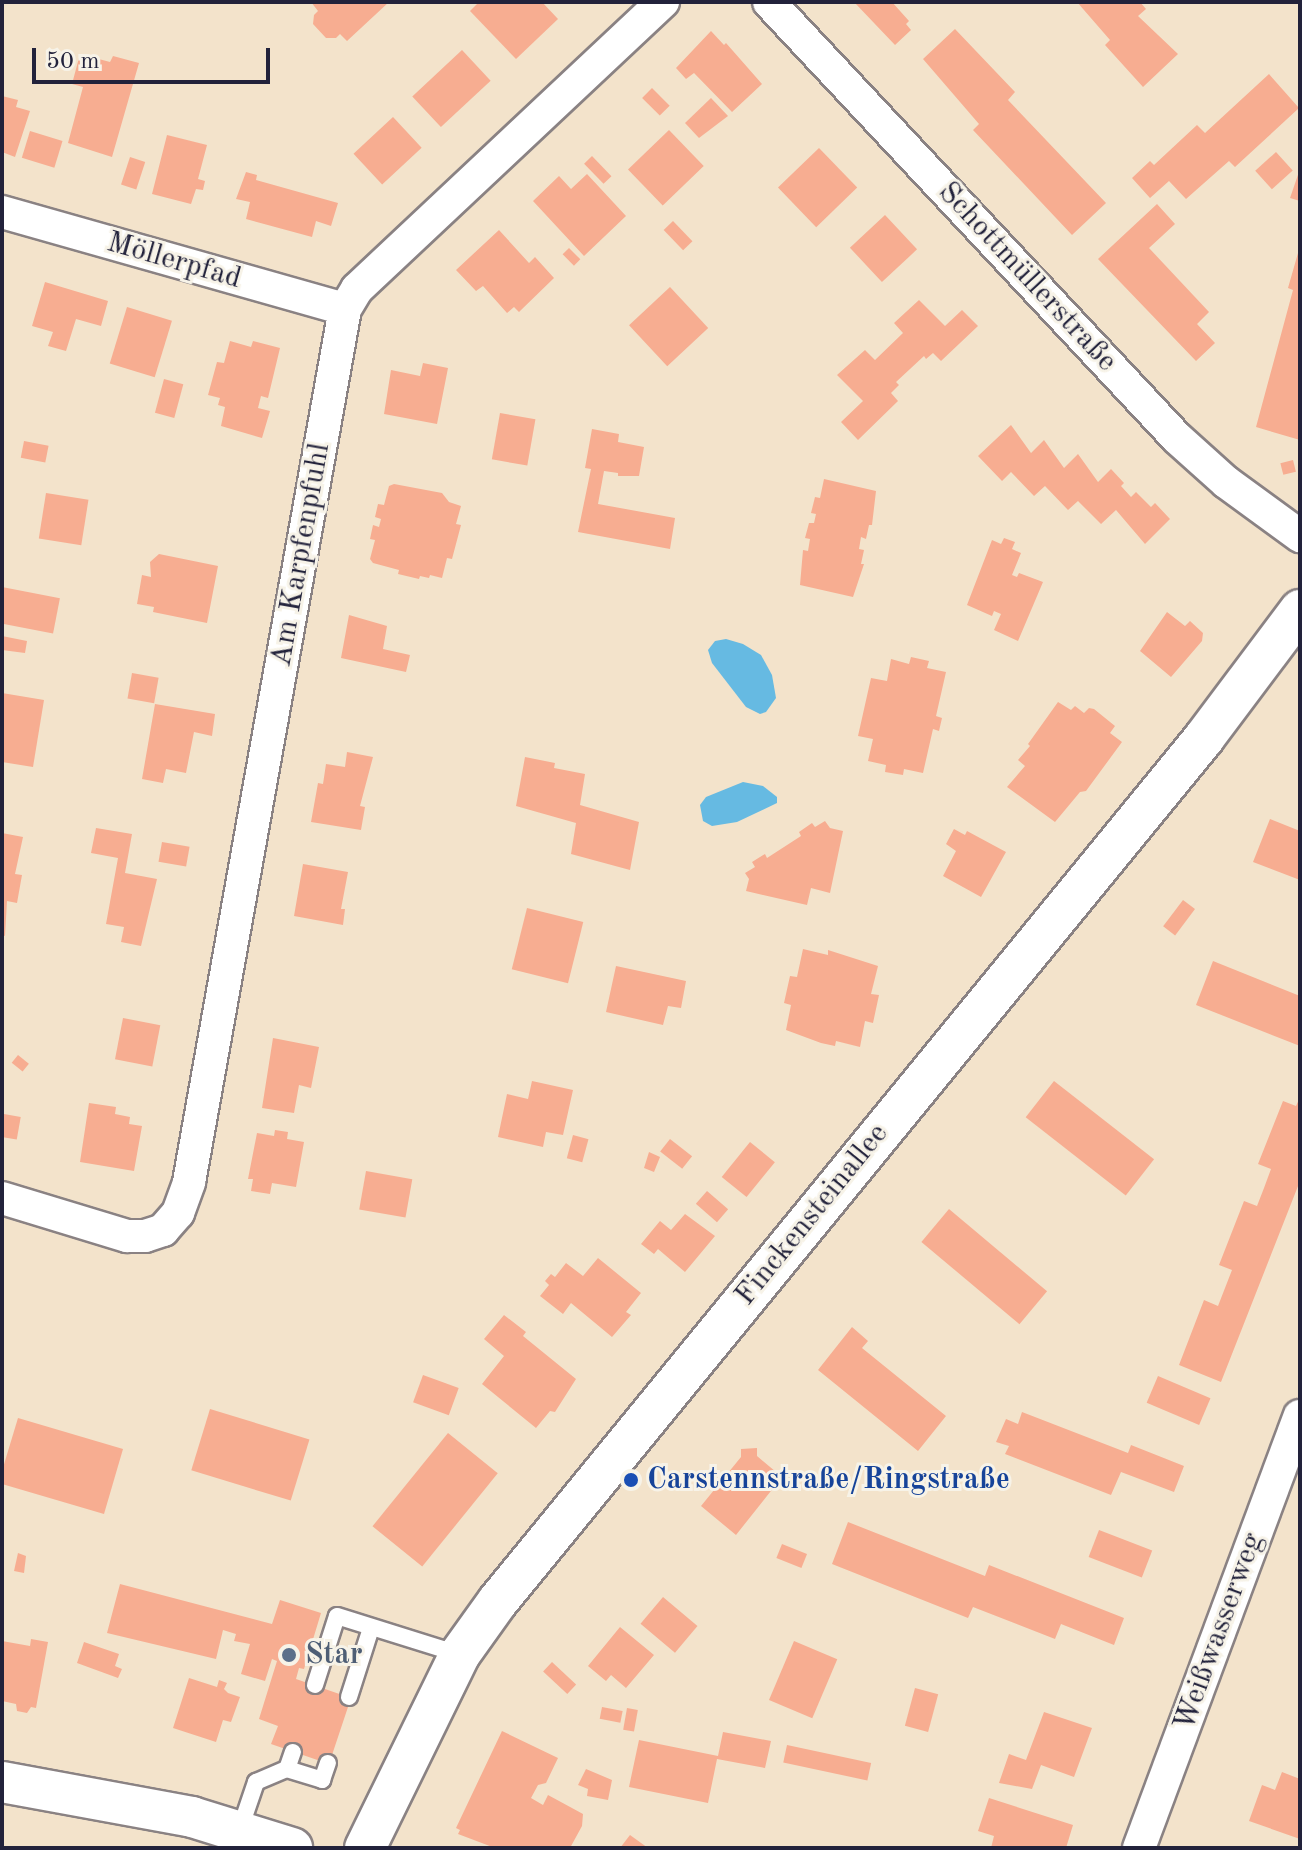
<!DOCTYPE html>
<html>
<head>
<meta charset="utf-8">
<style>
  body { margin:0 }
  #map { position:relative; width:1302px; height:1850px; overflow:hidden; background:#f3e3cb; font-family:"Old Standard TT",serif }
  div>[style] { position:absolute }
  .water>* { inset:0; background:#66bae2 }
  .building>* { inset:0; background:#f7ad91; transform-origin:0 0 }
  .roads { filter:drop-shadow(2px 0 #8a8283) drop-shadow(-2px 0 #8a8283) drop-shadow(0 2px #8a8283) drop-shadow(0 -2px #8a8283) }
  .service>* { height:16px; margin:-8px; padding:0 8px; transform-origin:8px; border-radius:8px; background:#fff }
  .minor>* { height:32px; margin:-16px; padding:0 16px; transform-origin:16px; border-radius:16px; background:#fff }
  .tertiary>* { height:40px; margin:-20px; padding:0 20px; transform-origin:20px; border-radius:20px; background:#fff }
  .dots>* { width:22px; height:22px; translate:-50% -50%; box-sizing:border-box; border:4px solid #f7f3e8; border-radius:50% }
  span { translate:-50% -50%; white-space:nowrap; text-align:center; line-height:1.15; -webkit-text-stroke:6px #f7f3e8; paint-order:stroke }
  .street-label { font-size:30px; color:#22223b }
  .transit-label { font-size:30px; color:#164399; font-weight:700 }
  .left { translate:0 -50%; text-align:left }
  .service-label { font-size:30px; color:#4e5e75; font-weight:700 }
  .frame { position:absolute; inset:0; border:4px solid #22223b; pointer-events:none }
  .scale { position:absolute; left:32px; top:48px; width:238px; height:36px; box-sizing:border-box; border:4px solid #22223b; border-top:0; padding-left:10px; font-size:24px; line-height:28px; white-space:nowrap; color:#22223b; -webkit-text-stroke:6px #f7f3e8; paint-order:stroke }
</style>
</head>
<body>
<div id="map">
  <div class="water">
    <i style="clip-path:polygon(726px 639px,743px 644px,761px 655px,772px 675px,776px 698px,766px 712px,760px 714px,746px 707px,712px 663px,708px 650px,715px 641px)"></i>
    <i style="clip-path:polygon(743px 782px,763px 786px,777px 797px,777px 803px,737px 822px,712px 826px,703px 821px,700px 805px,706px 797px)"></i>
  </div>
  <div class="building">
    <i style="clip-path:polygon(311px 2px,389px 2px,347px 41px,340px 34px,336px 38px,326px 38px,313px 24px,314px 15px,318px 11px)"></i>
    <i style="clip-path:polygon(479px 2px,542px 2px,558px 19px,516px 59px,470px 11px)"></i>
    <i style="clip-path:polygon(854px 2px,892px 2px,909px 21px,906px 24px,911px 30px,895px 45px)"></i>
    <i style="clip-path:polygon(1077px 2px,1140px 2px,1146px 9px,1138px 16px,1178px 54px,1143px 87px,1105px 45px,1110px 40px)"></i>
    <i style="clip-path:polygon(955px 29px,1015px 92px,1008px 100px,1106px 203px,1072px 235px,973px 130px,979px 124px,923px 59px)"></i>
    <i style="clip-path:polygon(711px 31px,724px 45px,726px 43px,762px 84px,732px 112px,694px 73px,686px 79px,676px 68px)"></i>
    <i style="left:462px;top:50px;width:42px;height:68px;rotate:47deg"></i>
    <i style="clip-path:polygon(80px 54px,110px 62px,113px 56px,139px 63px,112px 157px,68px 143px,83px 87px,72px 84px)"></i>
    <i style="clip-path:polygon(1269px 74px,1299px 108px,1235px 167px,1229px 161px,1186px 199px,1169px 181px,1150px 198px,1132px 178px,1150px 161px,1154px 165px,1197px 125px,1205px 133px)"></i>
    <i style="left:652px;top:88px;width:25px;height:14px;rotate:45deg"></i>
    <i style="clip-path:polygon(2px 96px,18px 100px,16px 107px,30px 111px,15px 157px,2px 152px)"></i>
    <i style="clip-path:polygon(711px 98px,728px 116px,699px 138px,685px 123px)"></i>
    <i style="left:393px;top:117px;width:42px;height:54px;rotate:47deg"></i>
    <i style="left:669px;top:130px;width:50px;height:57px;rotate:46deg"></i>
    <i style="left:30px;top:131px;width:34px;height:28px;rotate:17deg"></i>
    <i style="clip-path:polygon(167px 135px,207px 145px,198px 179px,205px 181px,203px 190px,196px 189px,191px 204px,152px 194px)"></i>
    <i style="left:819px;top:148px;width:55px;height:57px;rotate:46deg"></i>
    <i style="left:1276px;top:152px;width:25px;height:28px;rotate:48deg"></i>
    <i style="left:592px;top:156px;width:28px;height:11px;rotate:46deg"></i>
    <i style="left:130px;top:157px;width:16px;height:29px;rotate:18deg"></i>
    <i style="clip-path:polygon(1300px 169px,1300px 201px,1290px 198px)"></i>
    <i style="clip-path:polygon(246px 172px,257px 175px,256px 180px,338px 203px,331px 226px,316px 221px,312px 237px,246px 219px,250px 202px,236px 199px)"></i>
    <i style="clip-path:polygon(587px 174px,626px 216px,584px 256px,533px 201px,559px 176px,571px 189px)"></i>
    <i style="clip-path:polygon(1157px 204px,1175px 224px,1149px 248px,1209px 312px,1197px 324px,1215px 343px,1196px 361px,1098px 259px)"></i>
    <i style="left:885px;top:215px;width:47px;height:48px;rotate:47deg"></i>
    <i style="left:673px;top:221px;width:28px;height:13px;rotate:46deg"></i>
    <i style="clip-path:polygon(499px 230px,529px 263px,535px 257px,554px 278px,519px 312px,514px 307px,507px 313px,483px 286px,476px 291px,456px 270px)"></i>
    <i style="clip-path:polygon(1300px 246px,1300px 440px,1256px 427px,1293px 290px,1288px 288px)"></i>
    <i style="left:569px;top:248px;width:16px;height:9px;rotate:45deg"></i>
    <i style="clip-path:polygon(45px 282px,108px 301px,101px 326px,76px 319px,66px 351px,48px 346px,53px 332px,32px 326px)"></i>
    <i style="left:670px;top:287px;width:56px;height:56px;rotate:47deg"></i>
    <i style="clip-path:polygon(919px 300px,945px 326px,962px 310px,978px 326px,941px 361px,933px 353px,926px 359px,924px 356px,896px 382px,899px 385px,891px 393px,898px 401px,858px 440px,841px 422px,863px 401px,837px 375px,865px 350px,875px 360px,903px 333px,894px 323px)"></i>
    <i style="left:127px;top:307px;width:47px;height:59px;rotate:17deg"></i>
    <i style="clip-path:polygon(230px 341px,251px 347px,253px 341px,280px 348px,268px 398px,261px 396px,258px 408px,270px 411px,262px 438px,221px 426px,225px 407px,218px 405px,220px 398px,208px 395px,217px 362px,224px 363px)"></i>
    <i style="clip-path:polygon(423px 363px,448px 368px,437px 424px,384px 414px,391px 370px,420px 376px)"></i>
    <i style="left:164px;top:379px;width:20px;height:35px;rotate:15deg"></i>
    <i style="left:500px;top:413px;width:36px;height:47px;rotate:10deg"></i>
    <i style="clip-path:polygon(1011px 425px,1031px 453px,1044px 440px,1064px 468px,1078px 454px,1098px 482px,1111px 469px,1124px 483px,1121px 486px,1131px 497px,1136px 492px,1151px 507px,1155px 503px,1170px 519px,1145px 544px,1116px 510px,1101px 524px,1078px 501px,1068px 510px,1045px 486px,1034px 496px,1011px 472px,1002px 481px,978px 456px)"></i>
    <i style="clip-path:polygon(592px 429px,619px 434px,618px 442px,644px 447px,639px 476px,618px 476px,618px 473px,604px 471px,598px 504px,675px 518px,670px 549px,578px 532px,591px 469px,585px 468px)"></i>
    <i style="left:24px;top:441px;width:25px;height:17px;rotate:11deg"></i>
    <i style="left:1293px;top:460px;width:12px;height:13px;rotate:76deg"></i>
    <i style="clip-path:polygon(824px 479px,876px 491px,872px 525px,869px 525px,866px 539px,861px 537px,859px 549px,864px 550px,861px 564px,864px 564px,853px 597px,800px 585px,803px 550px,808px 551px,810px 539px,805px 538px,809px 523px,814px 523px,816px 514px,811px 513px,815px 497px,820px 498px)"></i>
    <i style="clip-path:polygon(394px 484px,442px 493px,449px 502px,461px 506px,456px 524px,461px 525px,452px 559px,447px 558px,442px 578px,430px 575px,429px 578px,420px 576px,419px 579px,398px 574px,399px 570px,373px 563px,370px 559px,375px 540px,370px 539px,373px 525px,379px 527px,381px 519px,375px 517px,378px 504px,384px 505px,389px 486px)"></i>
    <i style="left:46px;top:493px;width:43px;height:46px;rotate:9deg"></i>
    <i style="clip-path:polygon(1004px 538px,1015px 542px,1012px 549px,1021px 553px,1012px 575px,1017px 577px,1019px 573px,1043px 582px,1018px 641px,994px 630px,1001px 614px,994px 611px,992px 616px,967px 605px,992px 540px,1001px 544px)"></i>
    <i style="clip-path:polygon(159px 554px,218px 566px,207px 623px,153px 612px,154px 607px,137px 604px,142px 575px,151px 577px,150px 562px)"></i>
    <i style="left:2px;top:587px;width:59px;height:36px;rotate:11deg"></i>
    <i style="clip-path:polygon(1167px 612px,1185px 626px,1190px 621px,1203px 633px,1202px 641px,1171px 677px,1140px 651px)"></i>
    <i style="clip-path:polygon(349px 615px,387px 626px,383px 649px,410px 655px,406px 672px,341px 658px)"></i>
    <i style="clip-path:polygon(2px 636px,27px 641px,25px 653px,2px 650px)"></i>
    <i style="clip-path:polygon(911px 657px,929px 661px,927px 668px,946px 672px,936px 716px,942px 718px,939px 731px,933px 729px,923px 773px,904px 769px,903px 775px,885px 772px,886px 765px,868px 761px,873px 739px,858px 736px,871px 678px,887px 681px,891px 659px,909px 664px)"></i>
    <i style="left:132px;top:673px;width:27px;height:26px;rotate:10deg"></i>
    <i style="clip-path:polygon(2px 693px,44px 700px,33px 767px,2px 762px)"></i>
    <i style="clip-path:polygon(1058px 702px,1071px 710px,1075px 706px,1084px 713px,1089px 708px,1094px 709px,1115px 726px,1110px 733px,1122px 742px,1086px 791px,1080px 792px,1055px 822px,1007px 787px,1025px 766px,1018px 760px,1030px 746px,1028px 744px)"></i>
    <i style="clip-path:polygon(155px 704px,215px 714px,212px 736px,194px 732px,186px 773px,166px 769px,163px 783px,142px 779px)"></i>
    <i style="clip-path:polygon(347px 752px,373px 757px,360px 806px,365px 807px,361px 830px,311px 822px,318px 783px,323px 784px,326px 764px,345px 767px)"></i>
    <i style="clip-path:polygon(525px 757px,555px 763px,554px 768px,585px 774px,580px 805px,639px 822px,630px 870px,571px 854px,576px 823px,516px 806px)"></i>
    <i style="clip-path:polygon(1270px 819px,1300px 831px,1300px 880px,1253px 862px)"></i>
    <i style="clip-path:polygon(825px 821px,830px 828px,843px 831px,830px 893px,811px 888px,807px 905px,746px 891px,749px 879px,745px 873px,755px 867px,752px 862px,765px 854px,767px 858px,801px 836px,799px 832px,812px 823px,815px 827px)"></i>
    <i style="clip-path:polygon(96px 828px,132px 834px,125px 873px,157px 879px,141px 946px,121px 942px,124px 927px,106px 924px,118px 858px,91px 853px)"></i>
    <i style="clip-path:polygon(954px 829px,965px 835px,967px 831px,1006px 852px,981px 897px,943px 876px,956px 851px,946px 844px)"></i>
    <i style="clip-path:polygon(2px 833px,23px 837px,15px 874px,22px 875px,17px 903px,7px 901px,5px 936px,2px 935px)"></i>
    <i style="left:162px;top:842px;width:28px;height:20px;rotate:10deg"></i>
    <i style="clip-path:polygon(303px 864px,348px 872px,341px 909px,345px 909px,343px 925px,294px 916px)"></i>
    <i style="left:1183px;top:900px;width:15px;height:33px;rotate:37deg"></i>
    <i style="left:527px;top:908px;width:58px;height:63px;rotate:14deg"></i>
    <i style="clip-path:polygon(803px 949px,828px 955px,828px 950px,878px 966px,871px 994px,879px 995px,873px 1023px,865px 1021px,860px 1047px,836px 1041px,835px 1046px,821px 1043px,786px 1030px,791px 1005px,784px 1003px,790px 976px,797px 977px)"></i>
    <i style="clip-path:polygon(1213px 961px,1300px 996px,1300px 1046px,1196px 1005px)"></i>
    <i style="clip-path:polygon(616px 966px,686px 981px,681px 1008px,668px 1006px,663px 1025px,606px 1012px)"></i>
    <i style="left:123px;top:1018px;width:38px;height:42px;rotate:11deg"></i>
    <i style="clip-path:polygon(273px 1038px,319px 1047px,311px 1088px,299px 1085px,294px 1113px,262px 1108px)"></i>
    <i style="left:18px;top:1055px;width:14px;height:10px;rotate:39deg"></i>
    <i style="clip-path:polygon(532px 1081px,573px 1090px,563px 1135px,546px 1132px,543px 1147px,498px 1137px,507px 1094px,528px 1099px)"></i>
    <i style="left:1054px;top:1081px;width:127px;height:46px;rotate:38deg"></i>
    <i style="clip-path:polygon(1300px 1097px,1300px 1181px,1221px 1382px,1179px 1365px,1204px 1300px,1218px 1306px,1232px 1270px,1219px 1265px,1244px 1201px,1257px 1206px,1264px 1188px,1271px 1169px,1258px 1164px,1283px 1101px,1296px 1106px)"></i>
    <i style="clip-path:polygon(89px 1103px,116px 1107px,115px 1114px,130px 1117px,129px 1124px,142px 1126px,134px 1171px,80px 1162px)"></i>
    <i style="left:4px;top:1114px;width:17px;height:23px;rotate:10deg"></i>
    <i style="clip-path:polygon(275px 1130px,288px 1132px,287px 1139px,304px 1142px,296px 1187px,272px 1183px,270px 1194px,251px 1191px,253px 1179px,248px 1179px,257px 1133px,274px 1136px)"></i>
    <i style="left:573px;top:1135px;width:16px;height:24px;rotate:15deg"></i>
    <i style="left:670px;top:1139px;width:28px;height:16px;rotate:38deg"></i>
    <i style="left:750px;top:1142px;width:32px;height:45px;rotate:39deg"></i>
    <i style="clip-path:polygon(649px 1152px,660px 1157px,654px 1172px,644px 1168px)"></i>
    <i style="left:366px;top:1171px;width:47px;height:39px;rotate:10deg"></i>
    <i style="left:707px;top:1191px;width:28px;height:17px;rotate:41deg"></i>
    <i style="left:949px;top:1209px;width:128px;height:43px;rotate:40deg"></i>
    <i style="clip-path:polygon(685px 1214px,715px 1236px,685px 1272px,658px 1249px,654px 1254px,641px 1244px,660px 1221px,671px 1230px)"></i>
    <i style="clip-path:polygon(598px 1258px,641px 1293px,626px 1312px,631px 1315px,612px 1337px,571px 1303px,563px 1314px,540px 1296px,549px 1285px,545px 1281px,551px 1274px,555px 1277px,566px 1263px,583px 1276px)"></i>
    <i style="clip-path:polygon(504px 1315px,526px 1332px,523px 1336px,576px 1379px,555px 1412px,550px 1411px,536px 1428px,482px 1384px,504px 1356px,484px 1339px)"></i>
    <i style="clip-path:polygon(852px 1327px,868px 1341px,862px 1348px,946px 1416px,918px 1451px,818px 1370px)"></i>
    <i style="left:423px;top:1375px;width:38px;height:29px;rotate:20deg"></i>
    <i style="left:1158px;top:1376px;width:57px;height:29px;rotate:23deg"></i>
    <i style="left:210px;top:1409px;width:104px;height:64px;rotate:17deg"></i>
    <i style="clip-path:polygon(1022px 1412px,1128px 1453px,1131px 1445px,1184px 1466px,1174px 1492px,1121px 1472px,1111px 1495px,1005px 1454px,1009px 1446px,996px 1442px,1006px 1419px,1018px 1424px)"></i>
    <i style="clip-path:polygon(18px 1418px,123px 1449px,104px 1514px,2px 1484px,2px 1471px)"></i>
    <i style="left:448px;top:1433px;width:64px;height:120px;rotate:39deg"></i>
    <i style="clip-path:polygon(757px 1448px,757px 1456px,782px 1477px,736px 1535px,701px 1506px,741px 1457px,741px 1449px)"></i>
    <i style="clip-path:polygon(848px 1522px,985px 1576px,989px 1565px,1124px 1618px,1114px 1645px,1061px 1624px,1055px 1639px,973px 1607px,968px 1618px,832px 1564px)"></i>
    <i style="left:1099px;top:1530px;width:57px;height:29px;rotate:21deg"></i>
    <i style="left:782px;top:1544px;width:27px;height:15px;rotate:22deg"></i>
    <i style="clip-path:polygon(18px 1553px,26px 1556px,24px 1573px,14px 1571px)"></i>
    <i style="clip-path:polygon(120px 1584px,272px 1624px,280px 1600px,321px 1613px,304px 1669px,299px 1668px,296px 1679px,351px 1698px,329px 1764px,271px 1744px,278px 1726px,259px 1719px,277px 1661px,272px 1659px,265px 1681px,241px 1674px,250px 1644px,234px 1641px,236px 1634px,223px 1630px,216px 1659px,107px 1633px)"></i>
    <i style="left:663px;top:1597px;width:45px;height:35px;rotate:40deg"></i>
    <i style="clip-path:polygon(620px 1627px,654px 1655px,626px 1688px,611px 1675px,606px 1681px,588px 1666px)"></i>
    <i style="clip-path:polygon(31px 1639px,48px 1642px,36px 1708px,31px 1707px,27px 1713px,17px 1711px,16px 1704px,2px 1701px,2px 1641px,30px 1646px)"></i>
    <i style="left:794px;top:1641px;width:47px;height:64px;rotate:23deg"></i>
    <i style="clip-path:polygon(84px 1642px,119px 1654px,115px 1666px,122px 1669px,118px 1678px,77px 1663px)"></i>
    <i style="left:552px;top:1662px;width:33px;height:13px;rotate:43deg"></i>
    <i style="clip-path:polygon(189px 1678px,217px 1687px,219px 1680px,227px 1683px,224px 1689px,228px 1693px,240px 1697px,231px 1722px,223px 1720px,216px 1742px,173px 1728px)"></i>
    <i style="left:915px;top:1688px;width:24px;height:39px;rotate:15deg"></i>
    <i style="left:602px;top:1707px;width:21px;height:12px;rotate:11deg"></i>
    <i style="left:627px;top:1708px;width:11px;height:22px;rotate:10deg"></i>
    <i style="clip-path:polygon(1044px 1712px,1092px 1728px,1074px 1777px,1041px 1765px,1032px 1789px,999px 1783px,1009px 1754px,1026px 1760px)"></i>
    <i style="clip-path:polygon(502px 1731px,558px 1758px,546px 1783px,538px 1785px,531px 1798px,543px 1805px,548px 1795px,583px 1814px,582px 1826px,570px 1848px,495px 1848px,458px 1834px,460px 1830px,456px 1828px)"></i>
    <i style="clip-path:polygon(723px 1732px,771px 1741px,765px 1768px,717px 1759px,708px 1803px,629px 1787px,639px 1740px,718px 1756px)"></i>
    <i style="left:787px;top:1745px;width:86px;height:18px;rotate:12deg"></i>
    <i style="clip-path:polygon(586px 1769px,612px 1780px,608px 1800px,587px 1796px,588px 1789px,578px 1785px)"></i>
    <i style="clip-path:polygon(1282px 1772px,1300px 1779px,1300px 1839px,1249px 1821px,1262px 1785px,1275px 1790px)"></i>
    <i style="clip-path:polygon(989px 1798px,1073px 1825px,1066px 1848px,991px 1848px,994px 1836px,978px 1831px)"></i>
    <i style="clip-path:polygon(630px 1835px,648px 1848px,620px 1848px)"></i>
  </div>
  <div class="roads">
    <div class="service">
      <i style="left:315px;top:1685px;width:72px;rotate:-72.3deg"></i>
      <i style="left:337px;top:1616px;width:127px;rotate:17.4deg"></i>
      <i style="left:349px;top:1697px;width:72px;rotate:-72.3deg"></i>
      <i style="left:287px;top:1769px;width:37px;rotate:17deg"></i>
      <i style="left:322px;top:1780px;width:18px;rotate:-71deg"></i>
      <i style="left:239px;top:1832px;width:53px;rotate:-71.2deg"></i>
      <i style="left:256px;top:1782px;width:34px;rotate:-23deg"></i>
      <i style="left:287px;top:1769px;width:18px;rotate:-71deg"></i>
    </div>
    <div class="minor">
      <i style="left:769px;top:2px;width:597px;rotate:46.9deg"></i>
      <i style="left:1177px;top:438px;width:66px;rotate:41.9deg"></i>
      <i style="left:1226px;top:482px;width:92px;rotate:36.1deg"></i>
      <i style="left:2px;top:212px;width:356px;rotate:15.8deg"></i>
      <i style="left:2px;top:1198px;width:131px;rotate:16.9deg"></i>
      <i style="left:127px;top:1236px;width:18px"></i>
      <i style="left:145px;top:1236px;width:19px;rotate:-18deg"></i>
      <i style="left:163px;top:1230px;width:23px;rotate:-49deg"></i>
      <i style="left:178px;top:1213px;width:33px;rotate:-70deg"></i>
      <i style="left:189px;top:1182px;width:887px;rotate:-79.87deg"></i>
      <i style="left:345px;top:309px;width:23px;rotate:-59deg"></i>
      <i style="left:357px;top:289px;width:420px;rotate:-43.2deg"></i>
      <i style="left:1139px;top:1848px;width:461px;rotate:-69.6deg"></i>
    </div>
    <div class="tertiary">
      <i style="left:2px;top:1782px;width:193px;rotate:10.4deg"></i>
      <i style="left:192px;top:1817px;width:105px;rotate:17.2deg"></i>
      <i style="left:365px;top:1848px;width:216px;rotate:-63.9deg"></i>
      <i style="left:460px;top:1654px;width:65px;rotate:-54.4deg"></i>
      <i style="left:498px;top:1601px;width:1115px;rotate:-50.71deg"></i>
      <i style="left:1204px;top:738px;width:160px;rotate:-53.1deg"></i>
    </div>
  </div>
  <div class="dots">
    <i style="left:631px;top:1480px;background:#1a4fb4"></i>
    <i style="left:289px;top:1655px;background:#5c6f8a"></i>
  </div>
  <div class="street-label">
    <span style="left:174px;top:261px;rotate:16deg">Möllerpfad</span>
    <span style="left:1027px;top:277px;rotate:47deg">Schottmüllerstraße</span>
    <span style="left:301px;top:555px;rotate:-80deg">Am Karpfenpfuhl</span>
    <span style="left:812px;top:1215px;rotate:-51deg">Finckensteinallee</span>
    <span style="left:1219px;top:1632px;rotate:-70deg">Weißwasserweg</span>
  </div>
  <div class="transit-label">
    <span class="left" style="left:647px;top:1480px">Carstennstraße/Ringstraße</span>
  </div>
  <div class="service-label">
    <span class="left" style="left:305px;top:1655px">Star</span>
  </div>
  <div class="frame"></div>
  <div class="scale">50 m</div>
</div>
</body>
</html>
